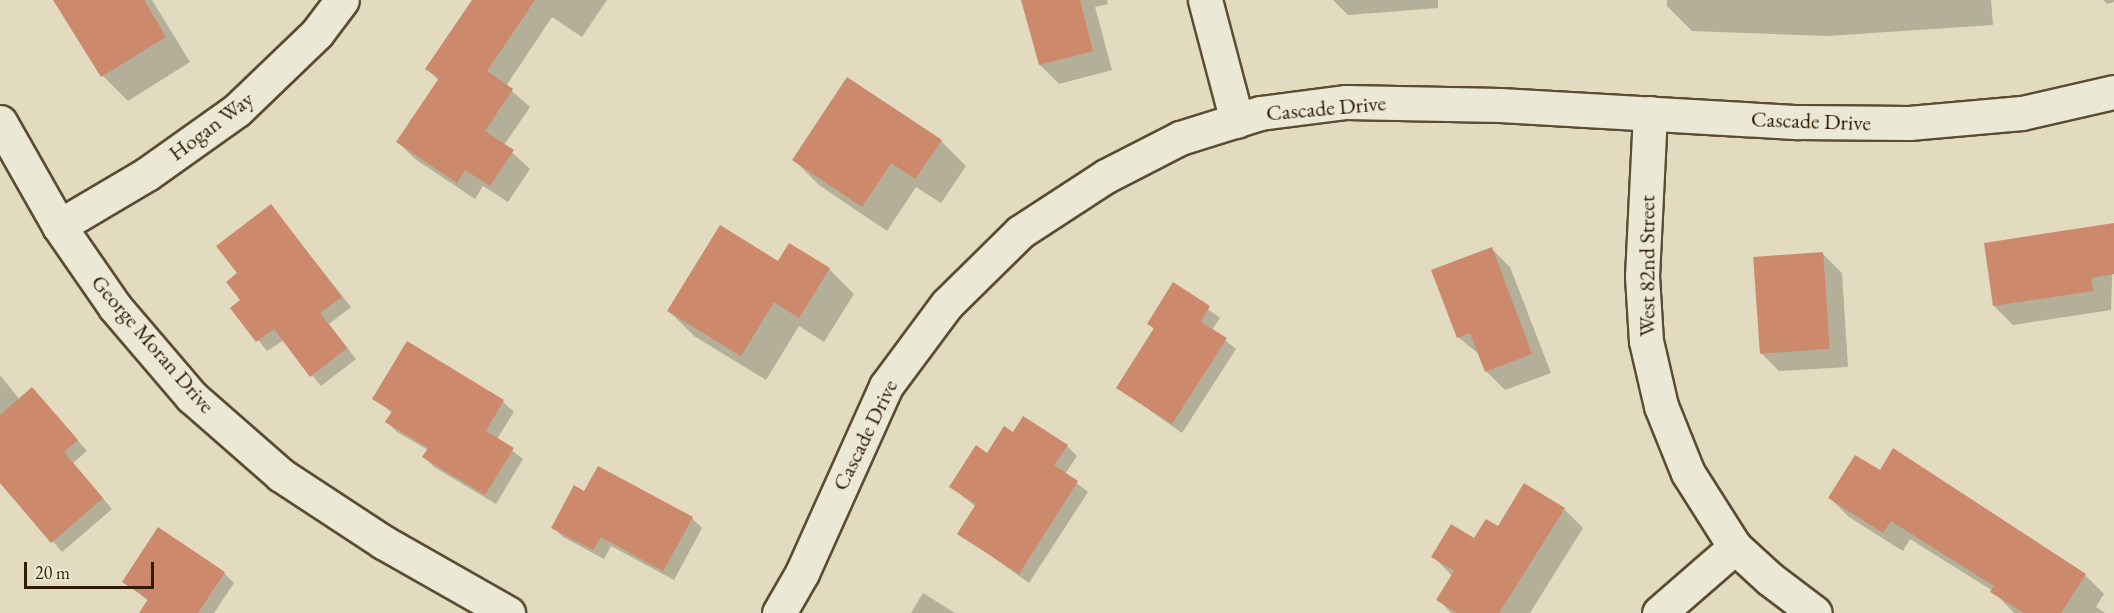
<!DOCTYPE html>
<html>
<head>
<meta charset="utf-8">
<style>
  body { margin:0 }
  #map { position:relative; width:2114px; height:613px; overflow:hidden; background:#e2dbc0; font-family:"EB Garamond",serif }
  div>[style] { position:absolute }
  .shadow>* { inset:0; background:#0003 }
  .building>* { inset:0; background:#cc896c; transform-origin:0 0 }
  .roads { filter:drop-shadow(2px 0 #5c4c31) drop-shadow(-2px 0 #5c4c31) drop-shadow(0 2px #5c4c31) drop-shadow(0 -2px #5c4c31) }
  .street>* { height:33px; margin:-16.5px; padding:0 16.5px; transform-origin:16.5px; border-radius:16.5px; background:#ece8d6 }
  span { translate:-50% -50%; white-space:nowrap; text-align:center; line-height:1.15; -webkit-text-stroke:4.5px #ece8d6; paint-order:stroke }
  .street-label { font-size:22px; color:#2f1c01 }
  .scale { position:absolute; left:24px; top:562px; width:130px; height:27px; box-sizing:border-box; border:3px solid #2f1c01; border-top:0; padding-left:8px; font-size:18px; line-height:21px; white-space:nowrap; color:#2f1c01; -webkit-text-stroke:4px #ece8d6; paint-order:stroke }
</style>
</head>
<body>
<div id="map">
  <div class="shadow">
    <i style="clip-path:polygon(55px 0,152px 0,190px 62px,128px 101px,103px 76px)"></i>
    <i style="clip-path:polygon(497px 0,607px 0,582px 37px,552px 17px,506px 86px,530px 107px,504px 145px,530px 169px,508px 202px,483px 186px,475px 199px,415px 159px,398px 142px,439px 81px,427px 69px)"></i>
    <i style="clip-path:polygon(1023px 0,1107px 0,1108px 4px,1095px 7px,1112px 70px,1059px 84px,1040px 65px)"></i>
    <i style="clip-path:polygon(1333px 0,1438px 0,1438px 8px,1348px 15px)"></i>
    <i style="clip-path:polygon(1667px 0,1991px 0,1993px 25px,1827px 36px,1692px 31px,1667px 6px)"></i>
    <i style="clip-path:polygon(2103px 0,2114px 0,2114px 2px,2107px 4px)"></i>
    <i style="clip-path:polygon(941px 141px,966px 166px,941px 203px,916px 187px,887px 231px,819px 185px,794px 160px)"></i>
    <i style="clip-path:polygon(271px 206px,351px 307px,329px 324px,356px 359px,321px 386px,284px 340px,267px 351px,232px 308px,242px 300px,239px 273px)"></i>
    <i style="clip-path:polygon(2114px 225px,2111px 310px,2013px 325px,1994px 306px)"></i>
    <i style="clip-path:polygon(1491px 248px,1510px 267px,1551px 373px,1505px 390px,1486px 371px,1480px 355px,1458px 337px)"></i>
    <i style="clip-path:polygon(1823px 254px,1842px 273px,1848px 367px,1779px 371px,1760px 352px)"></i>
    <i style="clip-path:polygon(778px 263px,829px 269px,854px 294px,824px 342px,799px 326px,766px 380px,694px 336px,669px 311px)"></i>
    <i style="clip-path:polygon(1174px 285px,1220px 318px,1212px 330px,1236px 349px,1182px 433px,1118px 388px,1155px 330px,1149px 324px)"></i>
    <i style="clip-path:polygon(408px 343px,503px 402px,514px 412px,497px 439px,523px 459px,496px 504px,434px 467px,424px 457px,428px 450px,397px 432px,387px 422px,392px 413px,374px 398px)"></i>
    <i style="clip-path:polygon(0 375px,20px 400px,42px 399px,87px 451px,73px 463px,112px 509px,62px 552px,0 481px)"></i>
    <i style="clip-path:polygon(1014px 434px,1067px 446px,1077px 456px,1065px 474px,1088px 492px,1029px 583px,959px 533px,976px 507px,951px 487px)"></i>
    <i style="clip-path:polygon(1880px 472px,2085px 575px,2104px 594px,2096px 607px,2105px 613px,2014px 613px,1993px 591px,1910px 539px,1903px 551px,1849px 517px,1830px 498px)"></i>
    <i style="clip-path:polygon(585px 493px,692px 518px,702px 528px,674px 580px,611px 546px,604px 559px,563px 537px,553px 527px)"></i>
    <i style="clip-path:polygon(1564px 509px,1583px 528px,1530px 613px,1451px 613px,1438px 599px,1452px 576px,1433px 556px,1498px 528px)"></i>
    <i style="clip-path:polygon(224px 573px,234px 583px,214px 613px,140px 613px,148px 601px,124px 581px)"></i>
    <i style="clip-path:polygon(923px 593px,955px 613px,911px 613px)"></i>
  </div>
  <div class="building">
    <i style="clip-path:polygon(53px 0,144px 0,166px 37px,101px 77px)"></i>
    <i style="clip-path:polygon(472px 0,535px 0,487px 71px,513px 89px,485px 131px,514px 150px,490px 186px,465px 170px,457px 183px,396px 142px,439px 78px,425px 69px)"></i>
    <i style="clip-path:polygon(1021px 0,1080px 0,1093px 51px,1039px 65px)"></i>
    <i style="clip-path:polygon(847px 77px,942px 140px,915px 179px,891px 163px,862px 207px,792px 160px)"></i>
    <i style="clip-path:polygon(271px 204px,342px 297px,320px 313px,347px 348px,310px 377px,274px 329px,256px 342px,230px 308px,240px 300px,226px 282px,237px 273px,216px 246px)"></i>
    <i style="clip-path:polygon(2114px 223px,2114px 274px,2091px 278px,2093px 291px,1993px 306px,1984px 243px)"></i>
    <i style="clip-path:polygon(720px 225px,778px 261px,789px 243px,830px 268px,799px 318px,774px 302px,741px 356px,667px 311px)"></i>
    <i style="clip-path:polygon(1492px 247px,1532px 354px,1485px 372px,1470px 333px,1457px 338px,1431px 270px)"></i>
    <i style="left:1823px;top:252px;width:97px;height:70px;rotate:86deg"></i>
    <i style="clip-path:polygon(1173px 282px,1210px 306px,1201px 322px,1227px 338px,1172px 424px,1116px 388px,1154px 328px,1147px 324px)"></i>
    <i style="clip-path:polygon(407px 341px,504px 400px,486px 431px,514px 448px,485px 495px,422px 457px,428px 448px,385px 422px,392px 411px,372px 399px)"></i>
    <i style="clip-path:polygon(32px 387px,78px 440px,64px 452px,103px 498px,51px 543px,0 483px,0 415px)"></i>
    <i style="clip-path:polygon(1023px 416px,1068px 445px,1054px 465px,1078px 481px,1019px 574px,957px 534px,976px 504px,949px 487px,976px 445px,987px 453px,1004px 426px,1013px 432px)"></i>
    <i style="clip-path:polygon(1893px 448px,2086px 574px,2061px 613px,2024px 613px,1990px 592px,1994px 586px,1891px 521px,1883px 533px,1828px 498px,1855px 455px,1880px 470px)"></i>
    <i style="clip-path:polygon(598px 466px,693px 517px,663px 571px,601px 537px,593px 550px,551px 528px,574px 485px,584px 491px)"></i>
    <i style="clip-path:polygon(1524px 483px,1565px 508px,1499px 613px,1457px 613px,1436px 600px,1454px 571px,1431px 557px,1451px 524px,1474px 538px,1486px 519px,1498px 526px)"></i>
    <i style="clip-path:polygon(158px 527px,225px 572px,198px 613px,139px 613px,148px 599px,122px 582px)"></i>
  </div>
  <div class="roads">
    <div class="street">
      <i style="left:1205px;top:0;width:125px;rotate:75.2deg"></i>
      <i style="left:1650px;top:113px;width:163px;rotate:92.8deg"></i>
      <i style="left:1642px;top:276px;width:65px;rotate:86.5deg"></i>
      <i style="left:1646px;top:341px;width:67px;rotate:77deg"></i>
      <i style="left:1661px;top:406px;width:72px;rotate:68.1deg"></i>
      <i style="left:1688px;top:473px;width:88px;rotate:57.6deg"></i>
      <i style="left:1735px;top:547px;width:47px;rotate:42.4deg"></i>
      <i style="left:1770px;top:579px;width:56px;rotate:37.1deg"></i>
      <i style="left:0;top:122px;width:120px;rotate:60.4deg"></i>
      <i style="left:59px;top:226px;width:98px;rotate:55.3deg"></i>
      <i style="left:115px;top:307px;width:118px;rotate:49.5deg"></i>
      <i style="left:192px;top:397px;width:118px;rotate:41.2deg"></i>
      <i style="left:281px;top:475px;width:122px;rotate:33.3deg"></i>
      <i style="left:383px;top:542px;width:144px;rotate:29.6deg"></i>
      <i style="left:59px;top:226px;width:102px;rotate:-30.6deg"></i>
      <i style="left:147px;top:174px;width:110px;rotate:-35.4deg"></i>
      <i style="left:237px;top:110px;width:111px;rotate:-43.9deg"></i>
      <i style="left:317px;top:33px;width:41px;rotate:-52.9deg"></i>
      <i style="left:779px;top:613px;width:46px;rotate:-60.1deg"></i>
      <i style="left:802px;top:573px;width:205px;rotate:-65.8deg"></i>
      <i style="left:886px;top:386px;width:102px;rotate:-53.4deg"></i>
      <i style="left:947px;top:304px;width:103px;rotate:-44.6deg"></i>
      <i style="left:1020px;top:232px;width:103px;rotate:-33.1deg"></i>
      <i style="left:1106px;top:176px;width:83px;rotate:-27.2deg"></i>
      <i style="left:1180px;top:138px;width:84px;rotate:-17.4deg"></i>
      <i style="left:1260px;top:113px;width:87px;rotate:-7.3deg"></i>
      <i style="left:1346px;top:102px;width:154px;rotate:1.1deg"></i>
      <i style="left:1500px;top:105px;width:299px;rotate:3.3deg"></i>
      <i style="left:1799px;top:122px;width:110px;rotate:0.5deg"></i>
      <i style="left:1909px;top:123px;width:113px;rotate:-5.1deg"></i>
      <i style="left:2022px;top:113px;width:94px;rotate:-12.9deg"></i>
      <i style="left:1659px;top:613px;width:101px;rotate:-41deg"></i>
    </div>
  </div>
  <div class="street-label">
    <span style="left:1326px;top:108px;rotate:-5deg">Cascade Drive</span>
    <span style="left:1811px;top:121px;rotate:2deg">Cascade Drive</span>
    <span style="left:211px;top:126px;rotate:-37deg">Hogan Way</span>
    <span style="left:1647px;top:266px;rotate:-90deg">West 82nd Street</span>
    <span style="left:153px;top:344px;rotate:49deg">George Moran Drive</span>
    <span style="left:865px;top:435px;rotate:-64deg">Cascade Drive</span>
  </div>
  <div class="scale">20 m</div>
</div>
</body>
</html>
